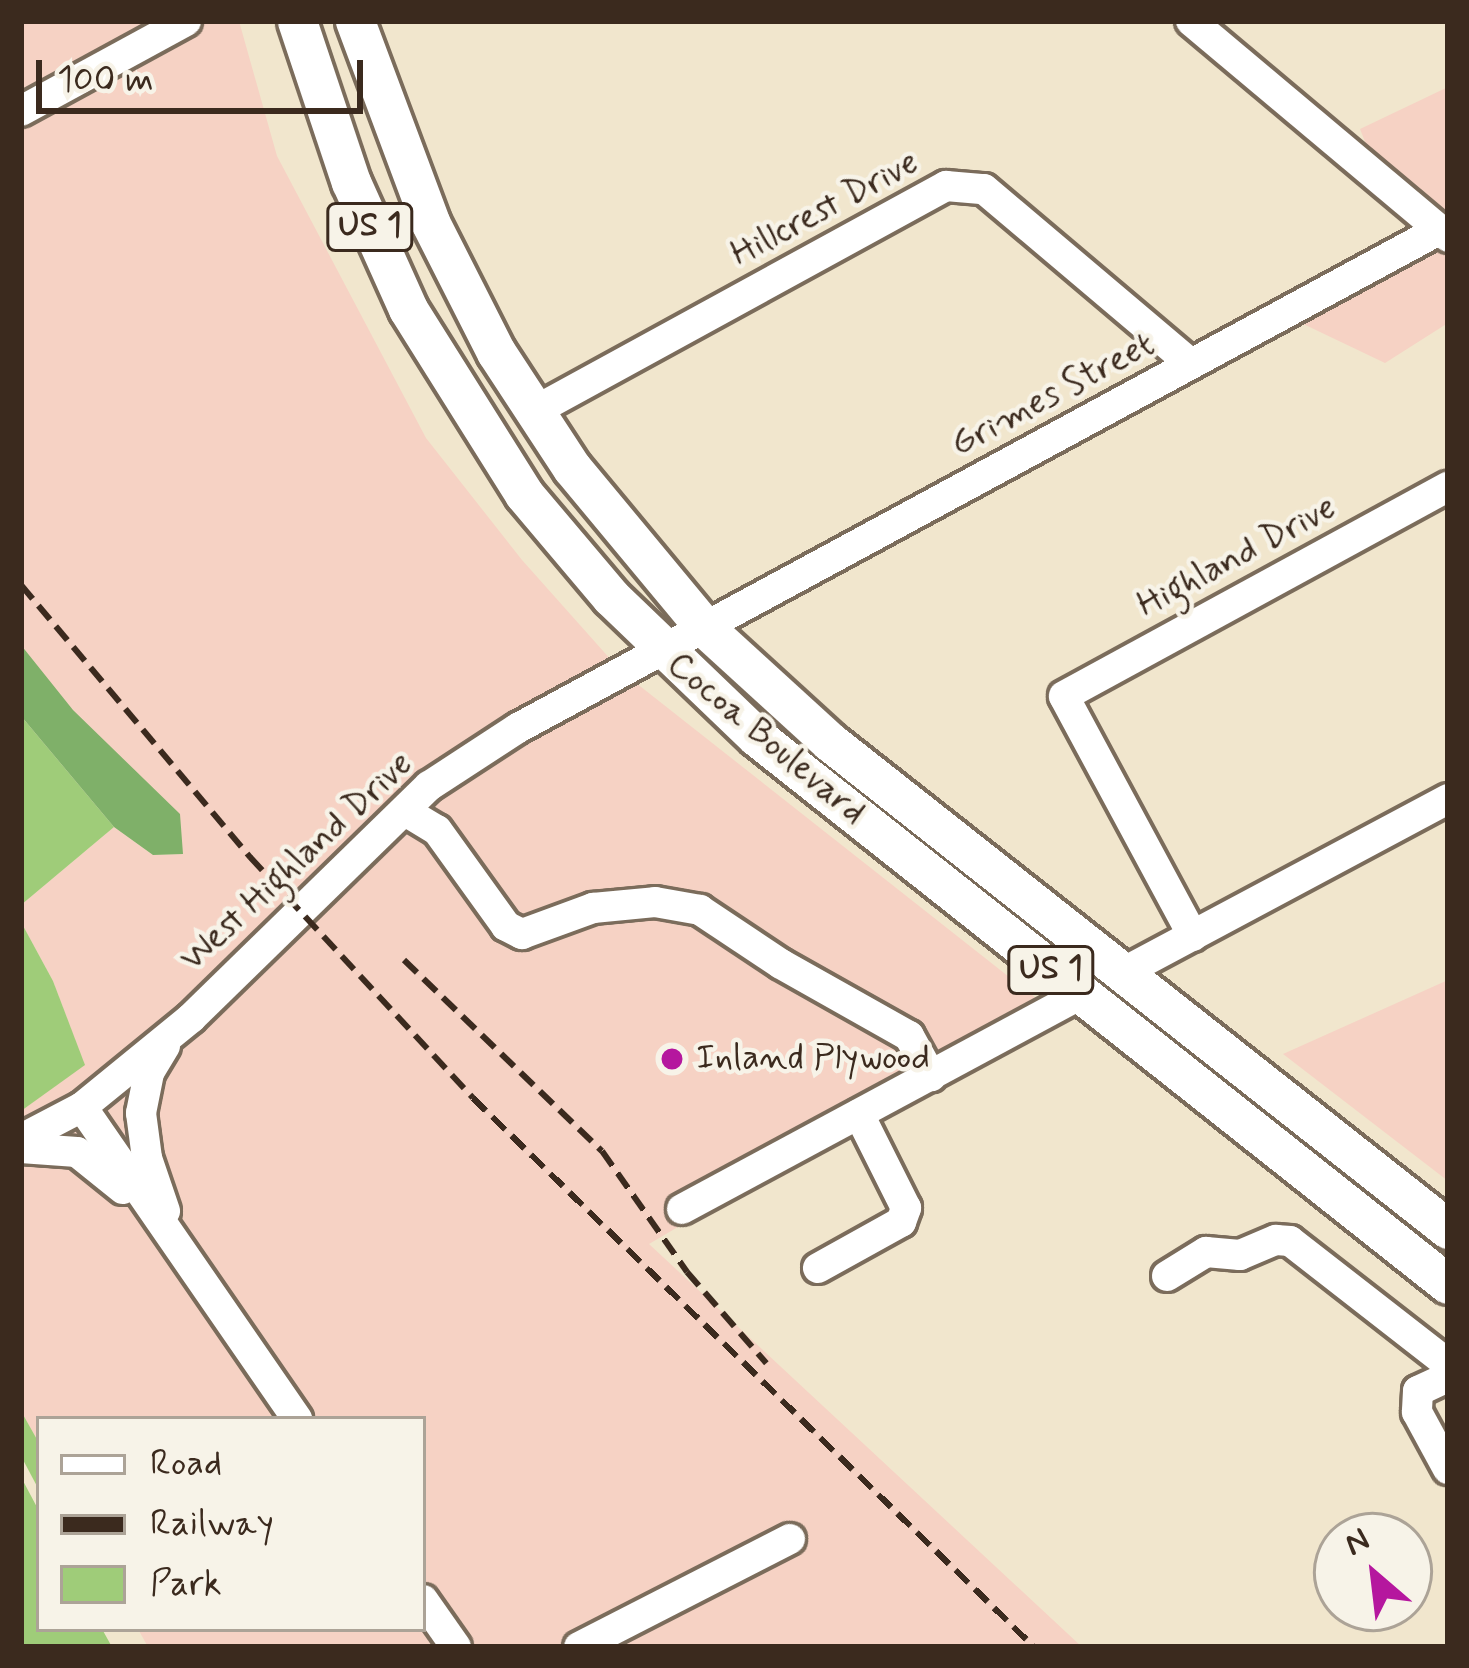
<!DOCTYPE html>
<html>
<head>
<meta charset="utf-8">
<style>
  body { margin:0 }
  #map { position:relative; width:1469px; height:1668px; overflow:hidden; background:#f1e6cd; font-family:Mynerve,sans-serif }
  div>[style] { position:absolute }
  .built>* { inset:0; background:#f6d2c4 }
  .green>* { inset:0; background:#9fcc79 }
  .forest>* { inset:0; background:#7fb069 }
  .roads { filter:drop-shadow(3px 0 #7b6c5b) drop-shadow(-3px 0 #7b6c5b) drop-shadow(0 3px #7b6c5b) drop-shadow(0 -3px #7b6c5b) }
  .minor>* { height:30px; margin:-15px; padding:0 15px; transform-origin:15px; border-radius:15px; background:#fff }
  .major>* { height:39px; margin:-19.5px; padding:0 19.5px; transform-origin:19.5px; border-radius:19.5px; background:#fff }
  .rail>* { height:6px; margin-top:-3px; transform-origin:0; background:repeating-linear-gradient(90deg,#3b2a1e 0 18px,transparent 0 27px) }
  .dots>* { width:33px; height:33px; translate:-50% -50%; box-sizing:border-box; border:6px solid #f7f3e8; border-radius:50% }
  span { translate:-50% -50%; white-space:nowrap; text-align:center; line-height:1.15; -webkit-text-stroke:9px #f7f3e8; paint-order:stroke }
  .shield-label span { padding:3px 9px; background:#f7f3e8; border:3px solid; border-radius:9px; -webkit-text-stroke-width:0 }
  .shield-label { font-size:33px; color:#3b2a1e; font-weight:700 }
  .street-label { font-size:36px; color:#3b2a1e }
  .poi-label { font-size:36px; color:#3b2a1e }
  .left { translate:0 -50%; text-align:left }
  .frame { position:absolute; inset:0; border:24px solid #3b2a1e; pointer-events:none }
  .legend { position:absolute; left:36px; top:1416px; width:390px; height:216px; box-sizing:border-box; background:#f7f3e8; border:3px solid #aca397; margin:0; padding:15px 21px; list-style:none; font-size:36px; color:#3b2a1e }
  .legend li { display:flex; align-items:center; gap:24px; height:60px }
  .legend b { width:60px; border:3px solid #aca397 }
  .north { position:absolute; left:1313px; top:1512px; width:120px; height:120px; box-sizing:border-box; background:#f7f3e8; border:3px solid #aca397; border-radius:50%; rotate:332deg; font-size:33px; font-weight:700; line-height:48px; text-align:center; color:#3b2a1e }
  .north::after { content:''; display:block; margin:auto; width:42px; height:54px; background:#b5179e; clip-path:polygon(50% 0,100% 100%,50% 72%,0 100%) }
  .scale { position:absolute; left:36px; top:60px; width:327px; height:54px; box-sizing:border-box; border:6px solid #3b2a1e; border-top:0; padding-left:15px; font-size:36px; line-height:42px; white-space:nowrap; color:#3b2a1e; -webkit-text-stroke:9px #f7f3e8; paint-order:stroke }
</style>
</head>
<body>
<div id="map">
  <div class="built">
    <i style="clip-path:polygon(21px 21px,239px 21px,277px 156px,426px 438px,522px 560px,612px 661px,512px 717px,183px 1008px,76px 1096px,21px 1125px,21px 1111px,84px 1064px,53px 981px,21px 922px,21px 905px,114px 827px,153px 855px,183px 854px,21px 645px)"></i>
    <i style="clip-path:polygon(1448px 87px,1448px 222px,1371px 157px,1360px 129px)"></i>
    <i style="clip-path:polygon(1439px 245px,1448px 253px,1448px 323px,1385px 363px,1297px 321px)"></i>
    <i style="clip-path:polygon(631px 679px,1041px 1002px,667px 1203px,678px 1225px,695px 1217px,649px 1244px,1082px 1647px,470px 1647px,423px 1580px,423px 1419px,310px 1419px,98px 1110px,437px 796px)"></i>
    <i style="clip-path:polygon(1448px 980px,1448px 1181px,1283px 1054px)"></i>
    <i style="clip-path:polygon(80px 1123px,283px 1419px,39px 1419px,39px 1443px,21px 1411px,21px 1153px)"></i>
    <i style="clip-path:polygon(423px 1619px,442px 1647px,148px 1647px,138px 1629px,423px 1629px)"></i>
  </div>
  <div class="green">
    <i style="clip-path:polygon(21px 716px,114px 827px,21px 905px)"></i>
    <i style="clip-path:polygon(21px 922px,53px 981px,85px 1065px,21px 1111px)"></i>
    <i style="clip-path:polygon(21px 1411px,39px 1443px,39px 1490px,21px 1456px)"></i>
    <i style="clip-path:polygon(21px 1477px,39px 1511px,39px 1629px,102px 1629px,112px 1647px,21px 1647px)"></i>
  </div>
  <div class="forest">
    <i style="clip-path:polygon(21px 645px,73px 710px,180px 814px,183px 854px,153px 855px,114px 827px,21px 716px)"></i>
  </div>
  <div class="roads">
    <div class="minor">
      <i style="left:1191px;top:21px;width:336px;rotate:40deg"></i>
      <i style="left:21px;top:111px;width:188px;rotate:-28.6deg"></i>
      <i style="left:533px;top:412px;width:471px;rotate:-28.7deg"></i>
      <i style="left:946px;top:186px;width:38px;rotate:5deg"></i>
      <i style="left:984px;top:189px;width:271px;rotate:40.2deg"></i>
      <i style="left:405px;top:811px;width:37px;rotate:31deg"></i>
      <i style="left:437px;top:830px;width:118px;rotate:54.3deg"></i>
      <i style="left:506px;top:926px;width:18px;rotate:27deg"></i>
      <i style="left:522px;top:934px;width:76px;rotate:-20.1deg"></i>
      <i style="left:593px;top:908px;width:62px;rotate:-5.5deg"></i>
      <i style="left:655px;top:902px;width:46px;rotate:10.1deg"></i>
      <i style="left:700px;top:910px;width:97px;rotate:33.7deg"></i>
      <i style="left:781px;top:964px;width:147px;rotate:29.4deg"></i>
      <i style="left:909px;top:1036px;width:46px;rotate:61.2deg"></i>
      <i style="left:1193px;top:936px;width:272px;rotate:-118.3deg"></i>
      <i style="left:1064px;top:696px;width:437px;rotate:-28.6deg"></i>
      <i style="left:1124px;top:972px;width:367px;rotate:-28.1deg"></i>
      <i style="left:165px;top:1046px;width:31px;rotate:121deg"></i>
      <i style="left:149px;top:1073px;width:41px;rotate:101.3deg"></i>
      <i style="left:141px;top:1113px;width:45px;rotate:82.4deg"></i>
      <i style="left:147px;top:1158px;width:56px;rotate:71.2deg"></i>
      <i style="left:82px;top:1107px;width:379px;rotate:55.4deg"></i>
      <i style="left:21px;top:1139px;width:69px;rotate:-27.7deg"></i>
      <i style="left:82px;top:1107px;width:141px;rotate:-39.2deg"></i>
      <i style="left:191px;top:1018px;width:332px;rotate:-44.3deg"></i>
      <i style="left:429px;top:786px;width:106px;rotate:-33.1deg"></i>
      <i style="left:518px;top:728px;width:1047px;rotate:-28.4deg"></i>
      <i style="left:21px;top:1148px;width:56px;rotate:4.1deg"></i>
      <i style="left:77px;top:1152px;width:59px;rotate:38.8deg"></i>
      <i style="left:682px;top:1209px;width:454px;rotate:-28.3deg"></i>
      <i style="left:818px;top:1268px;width:95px;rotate:-29deg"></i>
      <i style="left:901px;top:1222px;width:15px;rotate:-70deg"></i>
      <i style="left:906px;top:1208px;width:105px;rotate:-116.6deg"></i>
      <i style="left:1167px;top:1276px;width:46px;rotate:-31.6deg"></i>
      <i style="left:1206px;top:1252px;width:34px;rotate:5deg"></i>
      <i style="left:1240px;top:1255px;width:39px;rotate:-23deg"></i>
      <i style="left:1276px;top:1240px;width:14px;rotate:4deg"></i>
      <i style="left:1290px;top:1241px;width:200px;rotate:37.9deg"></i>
      <i style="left:1448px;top:1377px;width:33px;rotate:155deg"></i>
      <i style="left:1418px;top:1391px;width:21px;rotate:93deg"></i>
      <i style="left:1417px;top:1412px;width:65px;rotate:61.5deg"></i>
      <i style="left:423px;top:1600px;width:57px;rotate:54.9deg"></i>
      <i style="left:579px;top:1647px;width:237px;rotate:-27.1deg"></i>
    </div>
    <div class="major">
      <i style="left:297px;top:21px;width:170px;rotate:71.5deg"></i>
      <i style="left:351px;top:182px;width:139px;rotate:65.8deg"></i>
      <i style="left:408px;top:309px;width:218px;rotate:57.9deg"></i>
      <i style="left:524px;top:494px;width:135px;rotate:49.8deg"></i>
      <i style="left:611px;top:597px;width:202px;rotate:43.8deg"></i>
      <i style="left:757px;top:737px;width:881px;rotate:38.37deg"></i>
      <i style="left:355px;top:21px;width:215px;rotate:69.5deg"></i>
      <i style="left:430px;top:222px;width:146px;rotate:63.1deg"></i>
      <i style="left:496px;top:352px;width:139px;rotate:56.8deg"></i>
      <i style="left:572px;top:468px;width:207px;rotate:50.3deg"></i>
      <i style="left:704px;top:627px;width:171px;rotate:42.4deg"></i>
      <i style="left:830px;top:742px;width:787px;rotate:38.24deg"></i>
    </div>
  </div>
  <div class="rail">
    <i style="left:21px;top:585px;width:356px;rotate:49.9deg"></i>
    <i style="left:250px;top:857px;width:328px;rotate:47.2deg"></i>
    <i style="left:473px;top:1098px;width:785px;rotate:44.38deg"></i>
    <i style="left:404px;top:960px;width:275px;rotate:44deg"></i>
    <i style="left:602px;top:1151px;width:148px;rotate:54.9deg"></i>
    <i style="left:687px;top:1272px;width:121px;rotate:49deg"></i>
  </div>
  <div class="dots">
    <i style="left:672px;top:1059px;background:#b5179e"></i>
  </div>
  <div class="shield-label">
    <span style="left:370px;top:227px">US 1</span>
    <span style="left:1051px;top:970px">US 1</span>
  </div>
  <div class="street-label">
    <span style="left:825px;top:209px;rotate:-28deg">Hillcrest Drive</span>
    <span style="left:1053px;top:395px;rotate:-28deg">Grimes Street</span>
    <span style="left:1237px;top:557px;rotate:-28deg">Highland Drive</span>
    <span style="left:766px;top:739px;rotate:40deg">Cocoa Boulevard</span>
    <span style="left:297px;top:862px;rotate:-43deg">West Highland Drive</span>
  </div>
  <div class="poi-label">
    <span class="left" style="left:696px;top:1059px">Inland Plywood</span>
  </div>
  <div class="frame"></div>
  <ul class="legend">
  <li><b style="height:15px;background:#fff"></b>Road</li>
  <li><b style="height:15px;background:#3b2a1e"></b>Railway</li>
  <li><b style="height:33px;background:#9fcc79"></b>Park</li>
  </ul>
  <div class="north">N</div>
  <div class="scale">100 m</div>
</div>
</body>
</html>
